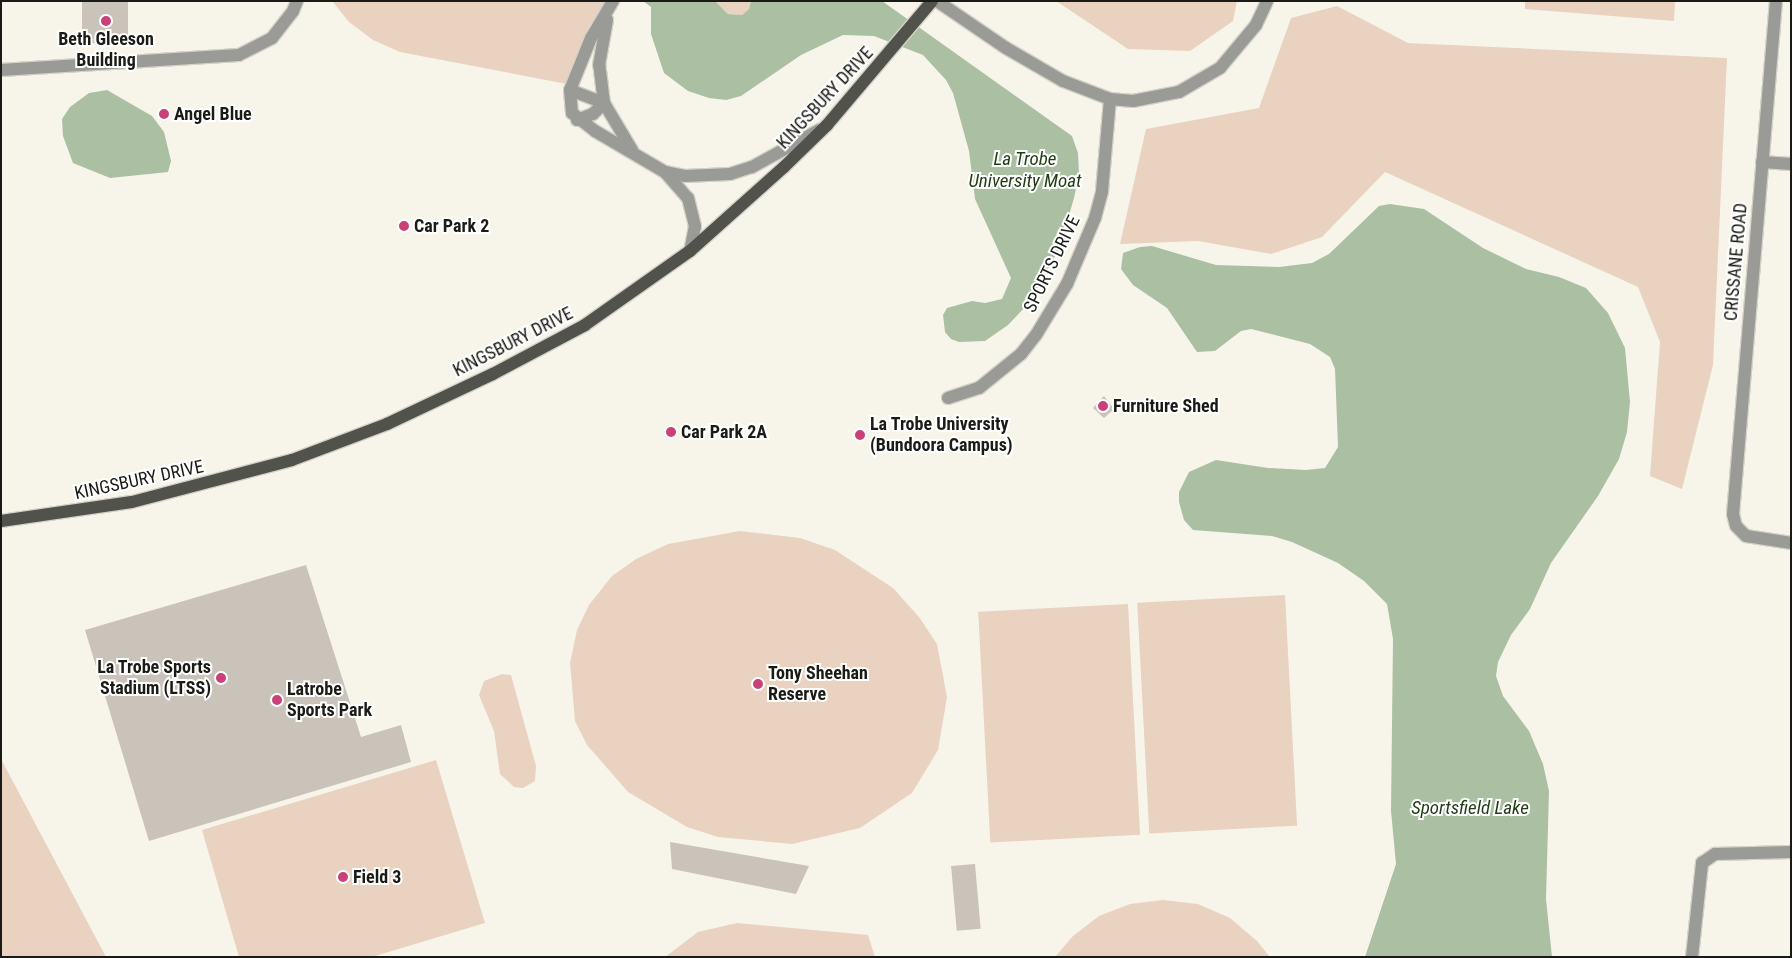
<!DOCTYPE html>
<html>
<head>
<meta charset="utf-8">
<style>
  body { margin:0 }
  #map { position:relative; width:1792px; height:958px; overflow:hidden; background:#f7f5ea; font-family:"Roboto Condensed",sans-serif }
  div>[style] { position:absolute }
  .green>* { inset:0; background:#ead2c0; transform-origin:0 0 }
  .water>* { inset:0; background:#abbfa3 }
  .building>* { inset:0; background:#cac3b9; transform-origin:0 0 }
  .roads { filter:drop-shadow(1px 0 #d4d2c8) drop-shadow(-1px 0 #d4d2c8) drop-shadow(0 1px #d4d2c8) drop-shadow(0 -1px #d4d2c8) }
  .minor>* { height:12px; margin:-6px; padding:0 6px; transform-origin:6px; border-radius:6px; background:#9a9b96 }
  .major>* { height:12px; margin:-6px; padding:0 6px; transform-origin:6px; border-radius:6px; background:#51524b }
  .dots>* { width:14px; height:14px; translate:-50% -50%; box-sizing:border-box; border:2px solid #fff; border-radius:50% }
  span { translate:-50% -50%; white-space:nowrap; text-align:center; line-height:1.15; -webkit-text-stroke:4px #fff; paint-order:stroke }
  .poi-label { font-size:18px; color:#1a1a16; font-weight:700 }
  .left { translate:0 -50%; text-align:left }
  .right { translate:-100% -50%; text-align:right }
  .street-label { font-size:18px; color:#1a1a16 }
  .water-label { font-size:19px; color:#1f3c13; font-style:italic }
  .frame { position:absolute; inset:0; border:2px solid #1a1a16; pointer-events:none }
</style>
</head>
<body>
<div id="map">
  <div class="green">
    <i style="clip-path:polygon(332px 1px,607px 1px,567px 84px,400px 52px,373px 40px,349px 22px)"></i>
    <i style="clip-path:polygon(715px 1px,751px 1px,749px 9px,742px 15px,728px 14px)"></i>
    <i style="clip-path:polygon(1056px 1px,1237px 1px,1233px 21px,1190px 51px,1128px 49px)"></i>
    <i style="clip-path:polygon(1525px 1px,1675px 1px,1674px 21px,1525px 9px)"></i>
    <i style="clip-path:polygon(1337px 6px,1408px 43px,1727px 58px,1713px 365px,1682px 489px,1650px 476px,1660px 342px,1638px 287px,1385px 172px,1322px 237px,1271px 254px,1198px 241px,1120px 244px,1146px 129px,1259px 108px,1291px 18px)"></i>
    <i style="clip-path:polygon(740px 531px,800px 538px,835px 550px,893px 588px,919px 617px,937px 644px,947px 697px,938px 750px,912px 793px,860px 828px,792px 844px,718px 837px,687px 827px,628px 792px,587px 745px,575px 721px,570px 663px,577px 630px,589px 605px,612px 576px,636px 559px,668px 544px)"></i>
    <i style="left:1285px;top:595px;width:231px;height:148px;rotate:87deg"></i>
    <i style="left:1128px;top:604px;width:231px;height:150px;rotate:87deg"></i>
    <i style="clip-path:polygon(502px 674px,511px 675px,536px 766px,535px 781px,523px 788px,514px 787px,500px 774px,494px 731px,479px 695px,484px 681px)"></i>
    <i style="clip-path:polygon(1px 759px,106px 957px,1px 957px)"></i>
    <i style="clip-path:polygon(436px 760px,485px 923px,372px 957px,239px 957px,202px 830px)"></i>
    <i style="clip-path:polygon(1163px 900px,1198px 904px,1230px 918px,1257px 941px,1270px 957px,1055px 957px,1073px 936px,1099px 916px,1130px 904px)"></i>
    <i style="clip-path:polygon(737px 923px,868px 935px,875px 957px,665px 957px,698px 932px)"></i>
  </div>
  <div class="water">
    <i style="clip-path:polygon(643px 1px,715px 1px,728px 14px,742px 15px,749px 9px,751px 1px,882px 1px,1072px 136px,1078px 153px,1079px 174px,1074px 198px,1059px 249px,1029px 303px,1008px 325px,985px 341px,959px 342px,951px 339px,945px 332px,943px 315px,947px 308px,972px 301px,985px 303px,1002px 299px,1011px 278px,975px 199px,969px 151px,953px 93px,946px 80px,923px 55px,874px 36px,843px 35px,801px 55px,741px 96px,726px 100px,709px 98px,688px 91px,664px 73px,651px 34px,651px 7px)"></i>
    <i style="clip-path:polygon(107px 90px,152px 116px,164px 132px,171px 161px,168px 172px,110px 178px,73px 163px,63px 136px,62px 119px,70px 107px,89px 93px)"></i>
    <i style="clip-path:polygon(1390px 204px,1424px 209px,1483px 248px,1526px 269px,1559px 277px,1586px 288px,1608px 313px,1625px 348px,1630px 402px,1627px 432px,1619px 459px,1598px 496px,1551px 563px,1530px 609px,1511px 635px,1498px 662px,1496px 676px,1503px 696px,1529px 731px,1543px 764px,1549px 791px,1546px 899px,1552px 957px,1365px 957px,1396px 864px,1391px 811px,1393px 639px,1387px 604px,1364px 581px,1338px 563px,1292px 542px,1272px 536px,1193px 530px,1184px 520px,1179px 502px,1179px 492px,1189px 472px,1216px 460px,1268px 468px,1306px 470px,1325px 468px,1338px 447px,1335px 369px,1330px 357px,1310px 344px,1251px 329px,1241px 331px,1215px 351px,1197px 352px,1167px 308px,1133px 285px,1121px 269px,1123px 253px,1140px 247px,1152px 246px,1216px 265px,1279px 267px,1312px 263px,1329px 254px,1379px 206px)"></i>
  </div>
  <div class="building">
    <i style="left:82px;top:1px;width:46px;height:42px"></i>
    <i style="clip-path:polygon(1104px 396px,1114px 409px,1104px 418px,1093px 408px)"></i>
    <i style="clip-path:polygon(306px 565px,361px 737px,401px 725px,411px 762px,149px 841px,85px 630px)"></i>
    <i style="clip-path:polygon(670px 842px,809px 866px,796px 894px,672px 869px)"></i>
    <i style="left:975px;top:864px;width:65px;height:24px;rotate:85deg"></i>
  </div>
  <div class="roads">
    <div class="minor">
      <i style="left:613px;top:1px;width:43px;rotate:120.7deg"></i>
      <i style="left:591px;top:38px;width:56px;rotate:112deg"></i>
      <i style="left:570px;top:90px;width:23px;rotate:85deg"></i>
      <i style="left:572px;top:113px;width:29px;rotate:38deg"></i>
      <i style="left:595px;top:131px;width:81px;rotate:30.4deg"></i>
      <i style="left:665px;top:172px;width:35px;rotate:49deg"></i>
      <i style="left:688px;top:198px;width:29px;rotate:76deg"></i>
      <i style="left:695px;top:226px;width:25px;rotate:101deg"></i>
      <i style="left:937px;top:1px;width:83px;rotate:34.3deg"></i>
      <i style="left:1006px;top:48px;width:66px;rotate:30.1deg"></i>
      <i style="left:1063px;top:81px;width:50px;rotate:21deg"></i>
      <i style="left:1110px;top:99px;width:23px;rotate:5deg"></i>
      <i style="left:1133px;top:101px;width:47px;rotate:-11.1deg"></i>
      <i style="left:1179px;top:92px;width:48px;rotate:-30.3deg"></i>
      <i style="left:1220px;top:68px;width:56px;rotate:-50.1deg"></i>
      <i style="left:1256px;top:25px;width:26px;rotate:-65deg"></i>
      <i style="left:1776px;top:1px;width:515px;rotate:94.79deg"></i>
      <i style="left:1733px;top:514px;width:12px;rotate:76deg"></i>
      <i style="left:1736px;top:526px;width:14px;rotate:45deg"></i>
      <i style="left:1746px;top:536px;width:46px;rotate:8.8deg"></i>
      <i style="left:1px;top:70px;width:238px;rotate:-3.6deg"></i>
      <i style="left:239px;top:55px;width:37px;rotate:-27deg"></i>
      <i style="left:272px;top:38px;width:34px;rotate:-52deg"></i>
      <i style="left:293px;top:11px;width:11px;rotate:-68deg"></i>
      <i style="left:570px;top:90px;width:36px;rotate:21deg"></i>
      <i style="left:604px;top:103px;width:55px;rotate:59.2deg"></i>
      <i style="left:577px;top:120px;width:17px;rotate:-21deg"></i>
      <i style="left:593px;top:114px;width:16px;rotate:-45deg"></i>
      <i style="left:604px;top:103px;width:38px;rotate:-97deg"></i>
      <i style="left:599px;top:65px;width:46px;rotate:-79.9deg"></i>
      <i style="left:1762px;top:162px;width:29px;rotate:4deg"></i>
      <i style="left:665px;top:172px;width:20px;rotate:11deg"></i>
      <i style="left:685px;top:176px;width:45px;rotate:-2.5deg"></i>
      <i style="left:730px;top:174px;width:23px;rotate:-18deg"></i>
      <i style="left:752px;top:167px;width:77px;rotate:-28.9deg"></i>
      <i style="left:948px;top:398px;width:33px;rotate:-18deg"></i>
      <i style="left:979px;top:388px;width:54px;rotate:-39deg"></i>
      <i style="left:1021px;top:354px;width:24px;rotate:-52deg"></i>
      <i style="left:1036px;top:335px;width:60px;rotate:-58.7deg"></i>
      <i style="left:1067px;top:284px;width:72px;rotate:-67deg"></i>
      <i style="left:1095px;top:218px;width:28px;rotate:-75deg"></i>
      <i style="left:1102px;top:191px;width:92px;rotate:-85deg"></i>
      <i style="left:1692px;top:957px;width:95px;rotate:-83.9deg"></i>
      <i style="left:1702px;top:863px;width:16px;rotate:-35deg"></i>
      <i style="left:1715px;top:854px;width:76px;rotate:-1.5deg"></i>
    </div>
    <div class="major">
      <i style="left:1px;top:521px;width:132px;rotate:-8.3deg"></i>
      <i style="left:132px;top:502px;width:165px;rotate:-14.7deg"></i>
      <i style="left:292px;top:460px;width:102px;rotate:-20.8deg"></i>
      <i style="left:387px;top:424px;width:117px;rotate:-25.3deg"></i>
      <i style="left:493px;top:374px;width:104px;rotate:-28deg"></i>
      <i style="left:585px;top:325px;width:128px;rotate:-35.2deg"></i>
      <i style="left:690px;top:251px;width:126px;rotate:-41.8deg"></i>
      <i style="left:784px;top:167px;width:60px;rotate:-44.3deg"></i>
      <i style="left:827px;top:125px;width:162px;rotate:-49.7deg"></i>
    </div>
  </div>
  <div class="dots">
    <i style="left:106px;top:21px;background:#ca4079"></i>
    <i style="left:164px;top:114px;background:#ca4079"></i>
    <i style="left:404px;top:226px;background:#ca4079"></i>
    <i style="left:1103px;top:406px;background:#ca4079"></i>
    <i style="left:671px;top:432px;background:#ca4079"></i>
    <i style="left:860px;top:435px;background:#ca4079"></i>
    <i style="left:221px;top:678px;background:#ca4079"></i>
    <i style="left:758px;top:684px;background:#ca4079"></i>
    <i style="left:277px;top:700px;background:#ca4079"></i>
    <i style="left:343px;top:877px;background:#ca4079"></i>
  </div>
  <div class="poi-label">
    <span style="left:106px;top:50px">Beth Gleeson<br>Building</span>
    <span class="left" style="left:174px;top:114px">Angel Blue</span>
    <span class="left" style="left:414px;top:226px">Car Park 2</span>
    <span class="left" style="left:1113px;top:406px">Furniture Shed</span>
    <span class="left" style="left:870px;top:435px">La Trobe University<br>(Bundoora Campus)</span>
    <span class="left" style="left:681px;top:432px">Car Park 2A</span>
    <span class="right" style="left:211px;top:678px">La Trobe Sports<br>Stadium (LTSS)</span>
    <span class="left" style="left:768px;top:684px">Tony Sheehan<br>Reserve</span>
    <span class="left" style="left:287px;top:700px">Latrobe<br>Sports Park</span>
    <span class="left" style="left:353px;top:877px">Field 3</span>
  </div>
  <div class="street-label">
    <span style="left:825px;top:98px;rotate:-47deg">KINGSBURY DRIVE</span>
    <span style="left:1736px;top:262px;rotate:-85deg">CRISSANE ROAD</span>
    <span style="left:1052px;top:264px;rotate:-64deg">SPORTS DRIVE</span>
    <span style="left:513px;top:342px;rotate:-27deg">KINGSBURY DRIVE</span>
    <span style="left:139px;top:480px;rotate:-12deg">KINGSBURY DRIVE</span>
  </div>
  <div class="water-label">
    <span style="left:1025px;top:170px">La Trobe<br>University Moat</span>
    <span style="left:1470px;top:808px">Sportsfield Lake</span>
  </div>
  <div class="frame"></div>
</div>
</body>
</html>
